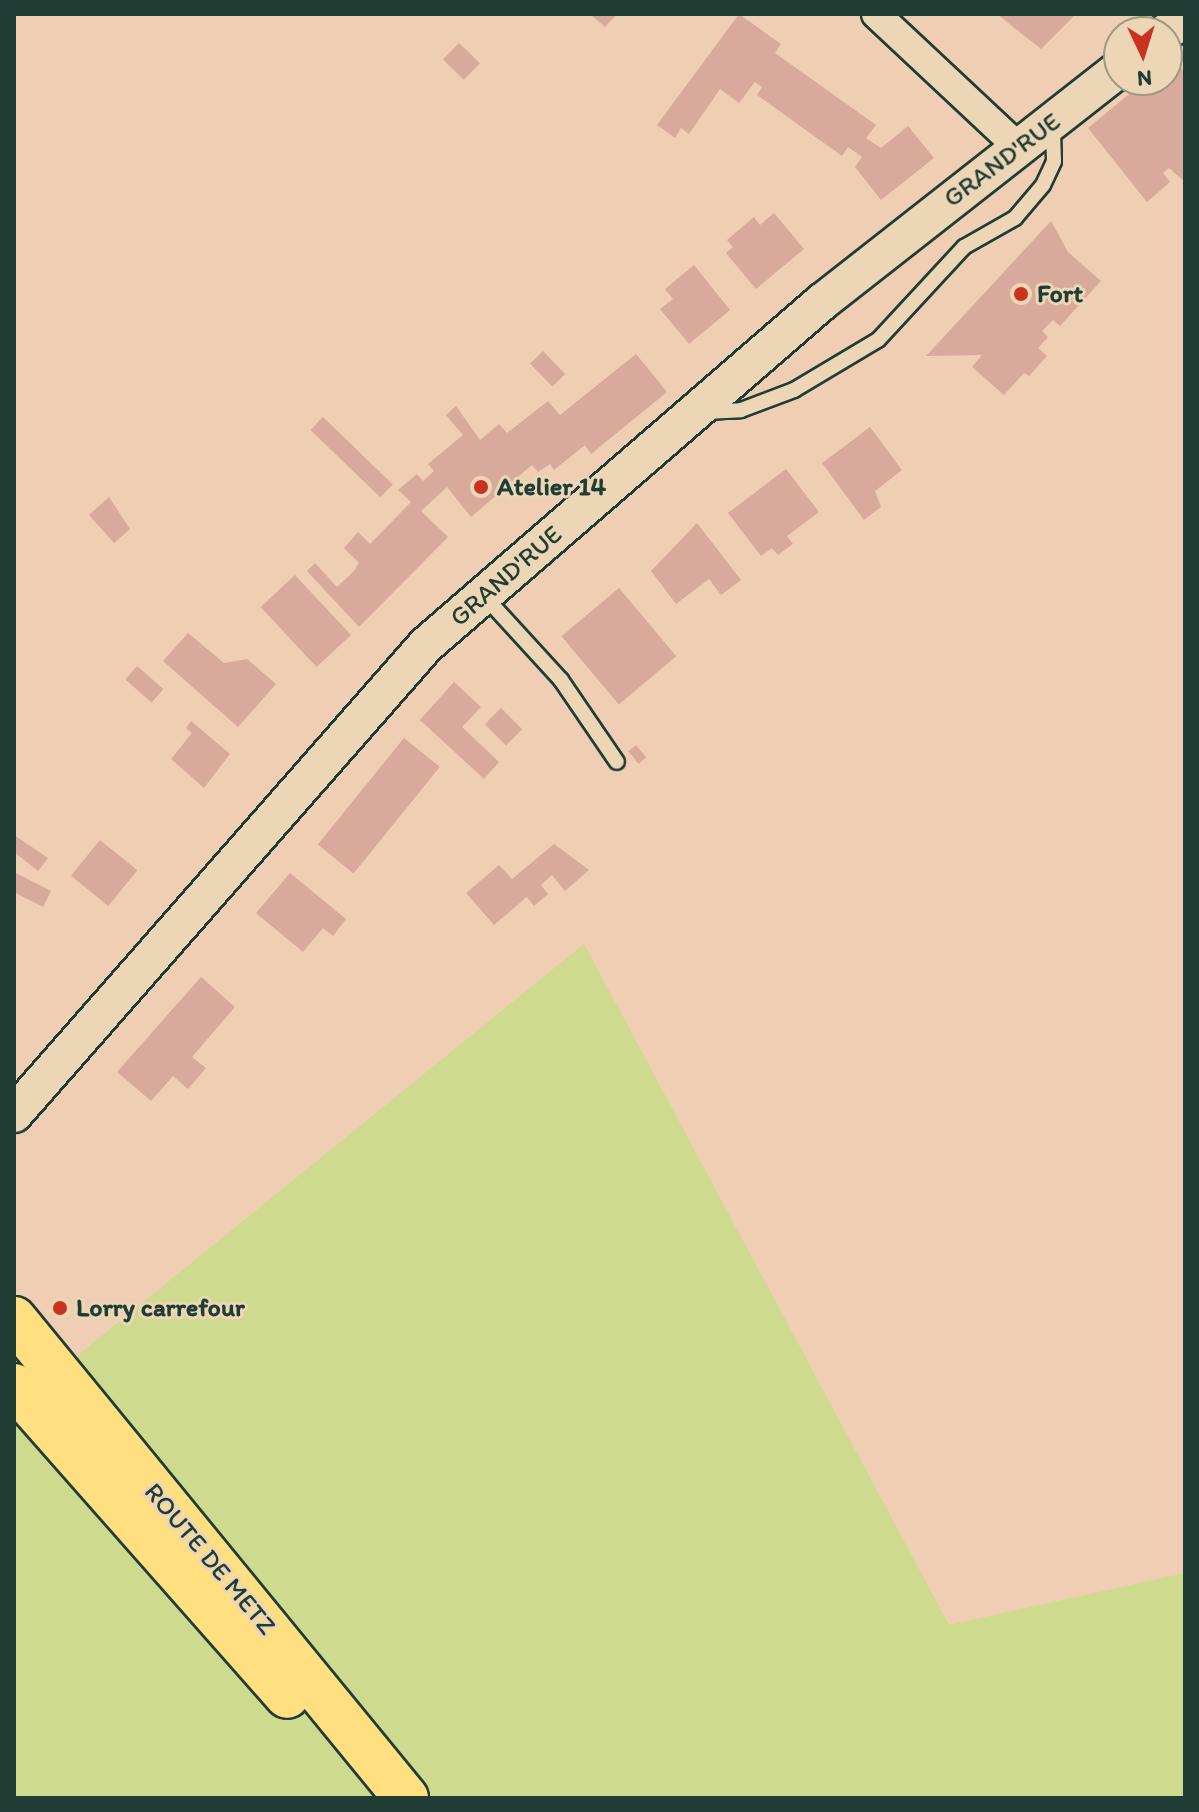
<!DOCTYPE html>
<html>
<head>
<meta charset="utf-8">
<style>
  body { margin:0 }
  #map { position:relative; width:1199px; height:1812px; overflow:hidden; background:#efceb3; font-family:Itim,sans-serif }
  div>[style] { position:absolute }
  .green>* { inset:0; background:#ceda8d }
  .building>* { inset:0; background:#d7aa9c; transform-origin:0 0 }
  .roads { filter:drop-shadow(2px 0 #1f3d34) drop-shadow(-2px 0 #1f3d34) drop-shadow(0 2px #1f3d34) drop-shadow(0 -2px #1f3d34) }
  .service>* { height:14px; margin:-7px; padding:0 7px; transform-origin:7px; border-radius:7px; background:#ecd6b5 }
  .minor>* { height:28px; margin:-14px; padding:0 14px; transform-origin:14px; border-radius:14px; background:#ecd6b5 }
  .tertiary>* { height:36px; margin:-18px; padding:0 18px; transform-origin:18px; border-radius:18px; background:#ecd6b5 }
  .primary>* { height:44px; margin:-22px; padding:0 22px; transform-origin:22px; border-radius:22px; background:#ffdf80 }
  .dots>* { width:22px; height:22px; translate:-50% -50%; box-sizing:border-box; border:4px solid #ecd6b5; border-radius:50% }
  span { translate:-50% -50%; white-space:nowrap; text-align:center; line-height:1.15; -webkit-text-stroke:6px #ecd6b5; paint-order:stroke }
  .street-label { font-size:26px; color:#1f3d34 }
  .poi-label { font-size:26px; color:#1f3d34; font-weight:700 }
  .left { translate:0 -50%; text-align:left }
  .frame { position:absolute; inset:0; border:16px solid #1f3d34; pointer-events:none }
  .north { position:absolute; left:1103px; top:16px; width:80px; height:80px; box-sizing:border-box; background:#ecd6b5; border:2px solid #9a9981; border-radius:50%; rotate:176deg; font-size:22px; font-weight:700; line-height:32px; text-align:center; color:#1f3d34 }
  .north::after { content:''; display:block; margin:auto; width:28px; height:36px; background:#c8321e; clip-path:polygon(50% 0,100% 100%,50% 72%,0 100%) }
</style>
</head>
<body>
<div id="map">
  <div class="green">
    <i style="clip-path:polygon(584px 944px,949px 1625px,1185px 1573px,1185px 1798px,14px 1798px,14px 1407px)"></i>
  </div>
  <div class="building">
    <i style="clip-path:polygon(590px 14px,617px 14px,605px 27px)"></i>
    <i style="clip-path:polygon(739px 14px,781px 44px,775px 53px,876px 125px,866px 138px,881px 148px,908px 126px,934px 158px,881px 200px,855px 167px,862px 157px,848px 147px,842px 156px,757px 95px,762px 87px,755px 82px,739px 103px,720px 89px,689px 134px,681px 128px,675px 138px,657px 125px)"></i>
    <i style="clip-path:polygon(997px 14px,1076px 14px,1041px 49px)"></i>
    <i style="left:459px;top:43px;width:29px;height:23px;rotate:44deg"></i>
    <i style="clip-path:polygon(1173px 58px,1185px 73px,1185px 182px,1169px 168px,1163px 173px,1170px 182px,1147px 202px,1088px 128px,1146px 80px,1167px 80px)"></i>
    <i style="clip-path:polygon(774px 213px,804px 249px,756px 289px,726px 253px,733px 247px,727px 240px,754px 217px,760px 225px)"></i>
    <i style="clip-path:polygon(1051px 221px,1068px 252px,1101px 281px,1060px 326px,1053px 320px,1042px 331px,1048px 337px,1038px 348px,1047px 356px,1029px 376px,1024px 373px,1004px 395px,972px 367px,982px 355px,926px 356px)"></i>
    <i style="clip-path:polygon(694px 265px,730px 310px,689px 344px,660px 309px,673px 299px,665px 289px)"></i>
    <i style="left:543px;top:351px;width:32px;height:18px;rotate:46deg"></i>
    <i style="clip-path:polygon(636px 354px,667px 392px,591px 454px,585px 445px,554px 470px,550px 464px,538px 472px,532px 465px,471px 517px,447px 487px,421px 511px,448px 537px,359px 627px,307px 571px,315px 563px,337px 587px,354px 571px,359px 563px,344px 548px,358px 532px,370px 544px,411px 502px,398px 490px,417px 474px,423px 481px,434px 471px,428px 464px,463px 435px,446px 415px,456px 406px,480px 440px,499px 424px,507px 433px,548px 401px,560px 415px)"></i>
    <i style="left:323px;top:417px;width:97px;height:18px;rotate:44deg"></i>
    <i style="clip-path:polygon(870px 427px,902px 470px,875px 491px,881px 507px,864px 520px,822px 463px)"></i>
    <i style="clip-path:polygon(786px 469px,819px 512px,787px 536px,793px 544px,778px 555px,772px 548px,761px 556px,728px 513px)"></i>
    <i style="clip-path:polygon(109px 497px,130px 529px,114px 543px,89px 515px)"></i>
    <i style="clip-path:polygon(697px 523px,741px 580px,721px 595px,709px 579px,676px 604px,651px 571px)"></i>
    <i style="left:295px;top:575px;width:82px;height:47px;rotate:47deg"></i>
    <i style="left:619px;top:588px;width:89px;height:75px;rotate:50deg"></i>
    <i style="clip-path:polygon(188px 633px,224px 663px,247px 659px,276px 684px,238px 727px,163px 661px)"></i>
    <i style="left:137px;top:666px;width:35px;height:18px;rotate:41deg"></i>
    <i style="clip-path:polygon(454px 682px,481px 707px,462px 727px,499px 762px,484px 779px,420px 720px)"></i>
    <i style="left:501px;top:708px;width:30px;height:23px;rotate:45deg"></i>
    <i style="clip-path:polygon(191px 721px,230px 754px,204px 788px,171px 759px,192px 733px,186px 728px)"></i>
    <i style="left:404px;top:738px;width:46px;height:137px;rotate:39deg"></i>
    <i style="left:636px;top:745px;width:16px;height:10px;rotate:50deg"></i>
    <i style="clip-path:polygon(14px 835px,48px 858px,38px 871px,14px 852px)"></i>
    <i style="left:100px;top:840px;width:48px;height:46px;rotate:39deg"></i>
    <i style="clip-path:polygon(554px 844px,589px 870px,565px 891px,552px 875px,541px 885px,548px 894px,534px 906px,527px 897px,494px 925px,466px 893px,499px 865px,512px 879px)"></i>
    <i style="clip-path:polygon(14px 872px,51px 891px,43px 907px,14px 892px)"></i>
    <i style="clip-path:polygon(290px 873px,346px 919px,333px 936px,323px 928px,303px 952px,256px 913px)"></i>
    <i style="clip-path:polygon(201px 977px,235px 1007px,192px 1057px,206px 1068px,188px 1089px,173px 1076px,151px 1101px,117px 1072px)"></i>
    <i style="left:60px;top:1299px;width:13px;height:12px;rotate:48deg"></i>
  </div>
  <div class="roads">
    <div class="service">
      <i style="left:706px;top:412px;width:35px;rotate:-3deg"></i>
      <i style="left:741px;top:410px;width:57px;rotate:-20.7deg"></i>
      <i style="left:794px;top:390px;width:98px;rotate:-30.8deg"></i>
      <i style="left:878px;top:340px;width:127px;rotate:-47.2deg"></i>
      <i style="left:964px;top:247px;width:59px;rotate:-29.6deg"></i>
      <i style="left:1015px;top:218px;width:43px;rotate:-49.7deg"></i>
      <i style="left:1043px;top:185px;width:26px;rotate:-65deg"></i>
      <i style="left:1054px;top:161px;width:34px;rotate:-92deg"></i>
      <i style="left:485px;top:597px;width:113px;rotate:47.5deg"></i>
      <i style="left:561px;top:680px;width:99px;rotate:55.7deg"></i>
    </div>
    <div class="minor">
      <i style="left:876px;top:14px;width:196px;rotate:43.1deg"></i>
    </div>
    <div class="tertiary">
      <i style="left:1166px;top:32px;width:23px;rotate:-34deg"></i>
      <i style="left:14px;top:1114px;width:624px;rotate:-48.7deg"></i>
      <i style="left:426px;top:645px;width:524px;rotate:-40.9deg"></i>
      <i style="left:822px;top:302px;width:377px;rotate:-38.1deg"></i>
    </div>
    <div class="primary">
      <i style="left:14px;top:1319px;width:619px;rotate:50.7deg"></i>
      <i style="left:14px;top:1386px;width:413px;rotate:48.6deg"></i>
    </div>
  </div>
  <div class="dots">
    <i style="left:1021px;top:294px;background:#c8321e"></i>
    <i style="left:481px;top:487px;background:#c8321e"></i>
    <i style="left:60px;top:1308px;background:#c8321e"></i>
  </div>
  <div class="street-label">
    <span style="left:1002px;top:160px;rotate:-37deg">GRAND'RUE</span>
    <span style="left:506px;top:576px;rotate:-41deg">GRAND'RUE</span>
    <span style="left:210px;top:1559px;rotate:50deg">ROUTE DE METZ</span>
  </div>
  <div class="poi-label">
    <span class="left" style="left:1037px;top:294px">Fort</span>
    <span class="left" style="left:497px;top:487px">Atelier 14</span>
    <span class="left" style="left:76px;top:1308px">Lorry carrefour</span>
  </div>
  <div class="frame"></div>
  <div class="north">N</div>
</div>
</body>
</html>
